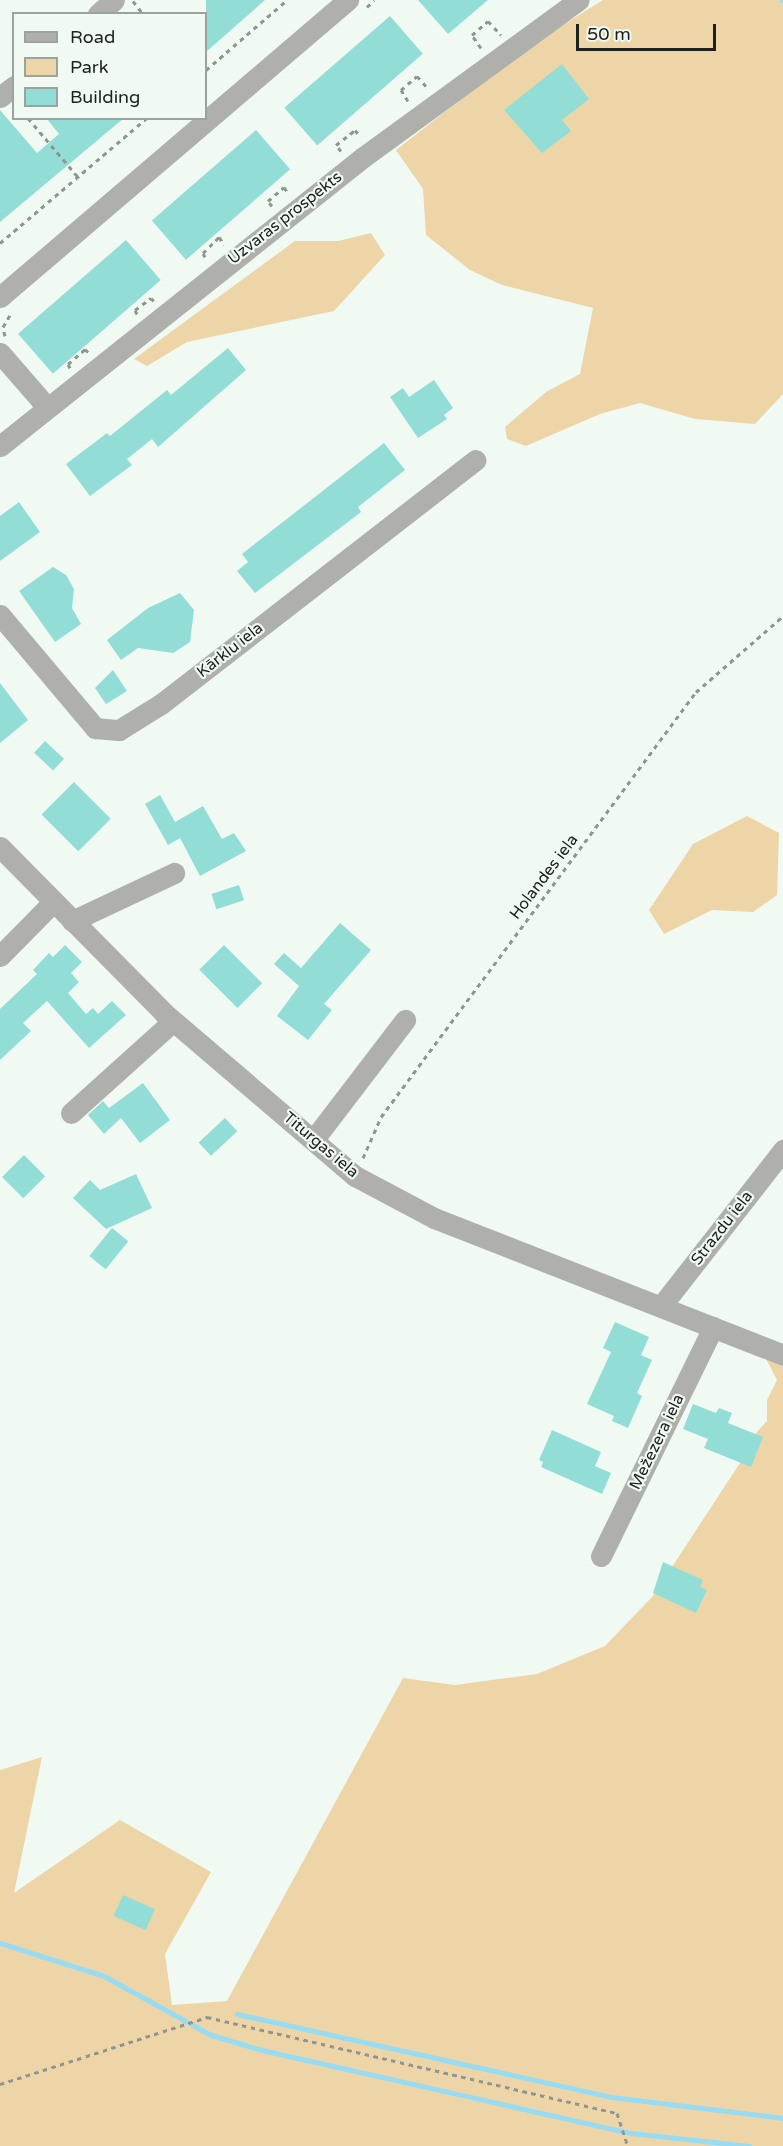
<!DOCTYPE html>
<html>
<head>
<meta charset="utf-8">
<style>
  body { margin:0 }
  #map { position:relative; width:783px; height:2146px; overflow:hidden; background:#f1f9f3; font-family:"Varela Round",sans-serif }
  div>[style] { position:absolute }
  .green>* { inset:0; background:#edd5a7 }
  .stream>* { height:5px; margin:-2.5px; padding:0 2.5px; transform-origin:2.5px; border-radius:2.5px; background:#98dcf4 }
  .building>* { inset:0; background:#92ded6; transform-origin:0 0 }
  .path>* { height:3px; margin-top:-1.5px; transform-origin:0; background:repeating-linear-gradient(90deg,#8f9590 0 4.5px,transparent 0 9px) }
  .minor>* { height:21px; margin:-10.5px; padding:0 10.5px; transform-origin:10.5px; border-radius:10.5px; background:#afb0ac }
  span { translate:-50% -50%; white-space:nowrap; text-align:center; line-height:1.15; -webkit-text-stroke:4.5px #f1f9f3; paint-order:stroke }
  .street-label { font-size:16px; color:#1d201d }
  .legend { position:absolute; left:12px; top:12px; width:195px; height:108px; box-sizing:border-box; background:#f1f9f3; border:2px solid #9ca29d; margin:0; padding:8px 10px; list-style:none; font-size:18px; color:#1d201d }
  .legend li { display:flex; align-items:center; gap:12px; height:30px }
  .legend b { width:30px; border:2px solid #9ca29d }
  .scale { position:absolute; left:576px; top:24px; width:140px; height:27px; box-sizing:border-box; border:3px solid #1d201d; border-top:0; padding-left:8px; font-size:18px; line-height:21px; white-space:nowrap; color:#1d201d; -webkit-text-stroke:4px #f1f9f3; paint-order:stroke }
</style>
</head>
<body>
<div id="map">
  <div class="green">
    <i style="clip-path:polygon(603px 0,783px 0,783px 394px,755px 424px,695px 419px,640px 403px,600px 414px,526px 446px,507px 439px,505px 427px,546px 392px,580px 374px,593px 308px,502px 285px,470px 270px,426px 235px,423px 189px,396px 150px,531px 45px)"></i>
    <i style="clip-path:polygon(371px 233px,385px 255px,334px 311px,187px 342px,147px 366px,134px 359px,295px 241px,339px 241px)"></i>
    <i style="clip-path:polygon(747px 816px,779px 833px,777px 895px,753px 912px,712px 910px,664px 934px,649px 910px,693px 844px)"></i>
    <i style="clip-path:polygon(759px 1345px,783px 1355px,783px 2146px,0 2146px,0 1770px,42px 1757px,14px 1893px,120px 1820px,211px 1872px,165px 1954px,172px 2005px,227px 2001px,403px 1678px,455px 1685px,537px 1674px,605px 1646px,653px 1596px,740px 1463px,749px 1441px,767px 1421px,767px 1400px,777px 1380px)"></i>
  </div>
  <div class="stream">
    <i style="left:782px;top:0;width:1px"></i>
    <i style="left:0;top:1943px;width:109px;rotate:17.6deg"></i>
    <i style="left:104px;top:1976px;width:122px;rotate:28.9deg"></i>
    <i style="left:211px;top:2035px;width:53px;rotate:16.4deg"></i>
    <i style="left:262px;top:2050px;width:378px;rotate:12.7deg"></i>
    <i style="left:631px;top:2133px;width:119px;rotate:6.3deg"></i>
    <i style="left:237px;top:2014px;width:384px;rotate:12.5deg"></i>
    <i style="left:612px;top:2097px;width:172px;rotate:7deg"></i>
  </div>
  <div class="building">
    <i style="clip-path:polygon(206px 0,265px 0,206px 52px)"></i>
    <i style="clip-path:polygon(418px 0,488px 0,448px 34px)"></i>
    <i style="left:390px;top:16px;width:50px;height:140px;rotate:49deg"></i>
    <i style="clip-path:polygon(562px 64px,589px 99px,562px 120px,571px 131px,542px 153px,504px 110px)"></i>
    <i style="clip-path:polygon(0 110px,37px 153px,59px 134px,46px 118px,124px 118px,0 222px)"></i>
    <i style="left:256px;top:130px;width:52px;height:138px;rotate:49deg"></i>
    <i style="left:126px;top:240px;width:53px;height:143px;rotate:49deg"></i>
    <i style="clip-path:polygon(228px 348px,246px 370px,158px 447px,152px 439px,127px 459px,132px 465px,90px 496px,66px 464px,107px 433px,110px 436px,167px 390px,171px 395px)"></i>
    <i style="clip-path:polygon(434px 380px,453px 408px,444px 415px,447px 419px,418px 438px,390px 397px,403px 388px,409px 397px)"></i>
    <i style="clip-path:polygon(384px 443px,405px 470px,358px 507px,361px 512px,255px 593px,237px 571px,248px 562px,242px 554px)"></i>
    <i style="clip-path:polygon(19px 502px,40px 532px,0 561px,0 516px)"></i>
    <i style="clip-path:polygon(53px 567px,66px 575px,74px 589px,72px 608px,81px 624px,55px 642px,19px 591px)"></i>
    <i style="clip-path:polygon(180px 593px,194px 610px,190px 642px,173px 653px,138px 648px,121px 660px,107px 640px,148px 608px)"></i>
    <i style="clip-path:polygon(113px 670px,127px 691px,106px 704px,95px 688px)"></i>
    <i style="clip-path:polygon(0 683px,28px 720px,0 743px)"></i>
    <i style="left:45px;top:741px;width:26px;height:16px;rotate:43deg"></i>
    <i style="left:74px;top:782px;width:52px;height:46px;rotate:45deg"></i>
    <i style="clip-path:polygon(160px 795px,175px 822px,203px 806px,222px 839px,234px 833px,246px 851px,200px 876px,180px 838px,168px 845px,145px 804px)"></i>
    <i style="left:239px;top:885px;width:16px;height:29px;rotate:72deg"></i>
    <i style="clip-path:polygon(340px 923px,371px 950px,324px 1004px,332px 1010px,308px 1040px,277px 1016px,299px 986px,274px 964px,284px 953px,301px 968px)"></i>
    <i style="clip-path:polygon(65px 945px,82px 962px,71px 973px,79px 982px,68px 993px,86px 1014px,93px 1008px,98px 1014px,112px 1001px,126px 1015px,89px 1048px,47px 1001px,23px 1023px,31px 1031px,0 1060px,0 1009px,37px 974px,33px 970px,49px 953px,53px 957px)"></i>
    <i style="left:224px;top:945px;width:54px;height:35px;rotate:45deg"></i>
    <i style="clip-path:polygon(143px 1083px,170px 1120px,140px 1143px,121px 1118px,104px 1134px,88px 1115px,103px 1101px,109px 1108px)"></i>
    <i style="left:225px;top:1118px;width:18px;height:36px;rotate:47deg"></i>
    <i style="left:24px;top:1155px;width:30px;height:31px;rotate:45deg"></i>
    <i style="clip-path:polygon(136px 1174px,152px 1208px,106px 1229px,73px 1198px,90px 1180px,100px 1190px)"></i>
    <i style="left:112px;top:1228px;width:21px;height:36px;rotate:39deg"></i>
    <i style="clip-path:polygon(615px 1322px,649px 1337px,641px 1355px,652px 1360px,637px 1393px,642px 1396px,628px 1428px,612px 1421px,614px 1416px,587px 1404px,611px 1352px,603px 1348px)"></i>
    <i style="clip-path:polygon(693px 1404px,716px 1413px,719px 1408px,732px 1413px,728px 1423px,763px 1437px,751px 1467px,704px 1448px,708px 1439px,683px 1429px)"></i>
    <i style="clip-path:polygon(552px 1430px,601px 1452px,595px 1466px,611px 1473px,602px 1494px,541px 1467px,543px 1462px,539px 1460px)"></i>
    <i style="clip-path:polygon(663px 1562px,703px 1580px,700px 1587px,707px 1590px,696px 1613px,653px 1593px)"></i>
    <i style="left:123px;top:1895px;width:35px;height:23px;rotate:24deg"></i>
  </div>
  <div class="path">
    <i style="left:133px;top:1px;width:16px;rotate:52deg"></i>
    <i style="left:367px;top:7px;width:10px;rotate:-45deg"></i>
    <i style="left:481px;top:48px;width:16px;rotate:-125deg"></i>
    <i style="left:472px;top:35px;width:21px;rotate:-41deg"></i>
    <i style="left:488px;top:21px;width:19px;rotate:47deg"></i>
    <i style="left:206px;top:70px;width:107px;rotate:-40.8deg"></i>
    <i style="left:408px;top:101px;width:13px;rotate:-122deg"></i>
    <i style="left:401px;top:90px;width:21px;rotate:-41deg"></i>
    <i style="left:417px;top:76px;width:15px;rotate:48deg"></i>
    <i style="left:28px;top:118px;width:77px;rotate:49.7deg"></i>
    <i style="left:341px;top:151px;width:8px;rotate:-130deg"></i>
    <i style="left:336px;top:145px;width:24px;rotate:-38deg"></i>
    <i style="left:355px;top:130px;width:6px;rotate:51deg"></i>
    <i style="left:272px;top:206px;width:6px;rotate:-129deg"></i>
    <i style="left:268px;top:201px;width:21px;rotate:-41deg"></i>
    <i style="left:284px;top:187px;width:7px;rotate:56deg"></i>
    <i style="left:0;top:243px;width:193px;rotate:-40.4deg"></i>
    <i style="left:205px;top:257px;width:4px;rotate:-117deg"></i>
    <i style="left:203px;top:253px;width:23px;rotate:-45deg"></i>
    <i style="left:219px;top:237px;width:9px;rotate:54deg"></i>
    <i style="left:137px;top:314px;width:4px;rotate:-117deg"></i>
    <i style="left:135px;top:310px;width:20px;rotate:-37deg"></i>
    <i style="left:151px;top:298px;width:4px;rotate:45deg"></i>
    <i style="left:5px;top:336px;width:9px;rotate:-103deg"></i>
    <i style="left:3px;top:327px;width:14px;rotate:-60deg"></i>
    <i style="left:70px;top:368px;width:4px;rotate:-117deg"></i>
    <i style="left:68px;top:364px;width:23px;rotate:-41deg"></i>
    <i style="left:85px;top:349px;width:6px;rotate:45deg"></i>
    <i style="left:363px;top:1158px;width:45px;rotate:-66.3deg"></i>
    <i style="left:381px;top:1117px;width:529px;rotate:-53.46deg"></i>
    <i style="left:696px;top:692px;width:116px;rotate:-41.1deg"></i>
    <i style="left:0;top:2084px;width:218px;rotate:-17.9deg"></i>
    <i style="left:207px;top:2017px;width:421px;rotate:13.2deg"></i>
    <i style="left:617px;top:2113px;width:35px;rotate:72deg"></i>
  </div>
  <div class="minor">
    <i style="left:98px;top:14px;width:21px;rotate:-41deg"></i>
    <i style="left:0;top:97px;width:18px;rotate:-38deg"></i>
    <i style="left:0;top:297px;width:458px;rotate:-40.5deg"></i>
    <i style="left:0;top:353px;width:70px;rotate:49deg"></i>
    <i style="left:0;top:446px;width:463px;rotate:-38.5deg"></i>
    <i style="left:362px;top:158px;width:268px;rotate:-36.1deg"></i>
    <i style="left:0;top:615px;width:148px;rotate:49.9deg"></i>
    <i style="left:95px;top:728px;width:24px;rotate:5deg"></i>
    <i style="left:119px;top:730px;width:49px;rotate:-31.8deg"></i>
    <i style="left:161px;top:704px;width:398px;rotate:-37.8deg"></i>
    <i style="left:0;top:847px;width:233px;rotate:45.3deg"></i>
    <i style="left:164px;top:1013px;width:251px;rotate:40.5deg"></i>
    <i style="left:355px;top:1176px;width:89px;rotate:28deg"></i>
    <i style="left:434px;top:1218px;width:375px;rotate:21.4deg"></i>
    <i style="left:72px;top:921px;width:113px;rotate:-25.2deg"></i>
    <i style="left:0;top:956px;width:76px;rotate:-45.5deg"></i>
    <i style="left:71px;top:1113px;width:137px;rotate:-42deg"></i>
    <i style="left:314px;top:1139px;width:150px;rotate:-52.6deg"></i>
    <i style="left:662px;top:1305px;width:197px;rotate:-52deg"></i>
    <i style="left:601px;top:1556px;width:255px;rotate:-63.9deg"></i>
  </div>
  <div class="street-label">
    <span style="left:285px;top:218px;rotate:-38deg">Uzvaras prospekts</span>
    <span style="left:230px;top:650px;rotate:-38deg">Kārklu iela</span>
    <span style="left:544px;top:877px;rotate:-53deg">Holandes iela</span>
    <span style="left:321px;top:1145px;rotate:40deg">Titurgas iela</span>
    <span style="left:722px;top:1228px;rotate:-52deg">Strazdu iela</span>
    <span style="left:657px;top:1442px;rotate:-64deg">Mežezera iela</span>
  </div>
  <ul class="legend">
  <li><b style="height:8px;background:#afb0ac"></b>Road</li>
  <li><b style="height:16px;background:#edd5a7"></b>Park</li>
  <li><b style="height:16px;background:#92ded6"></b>Building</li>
  </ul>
  <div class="scale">50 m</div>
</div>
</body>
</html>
